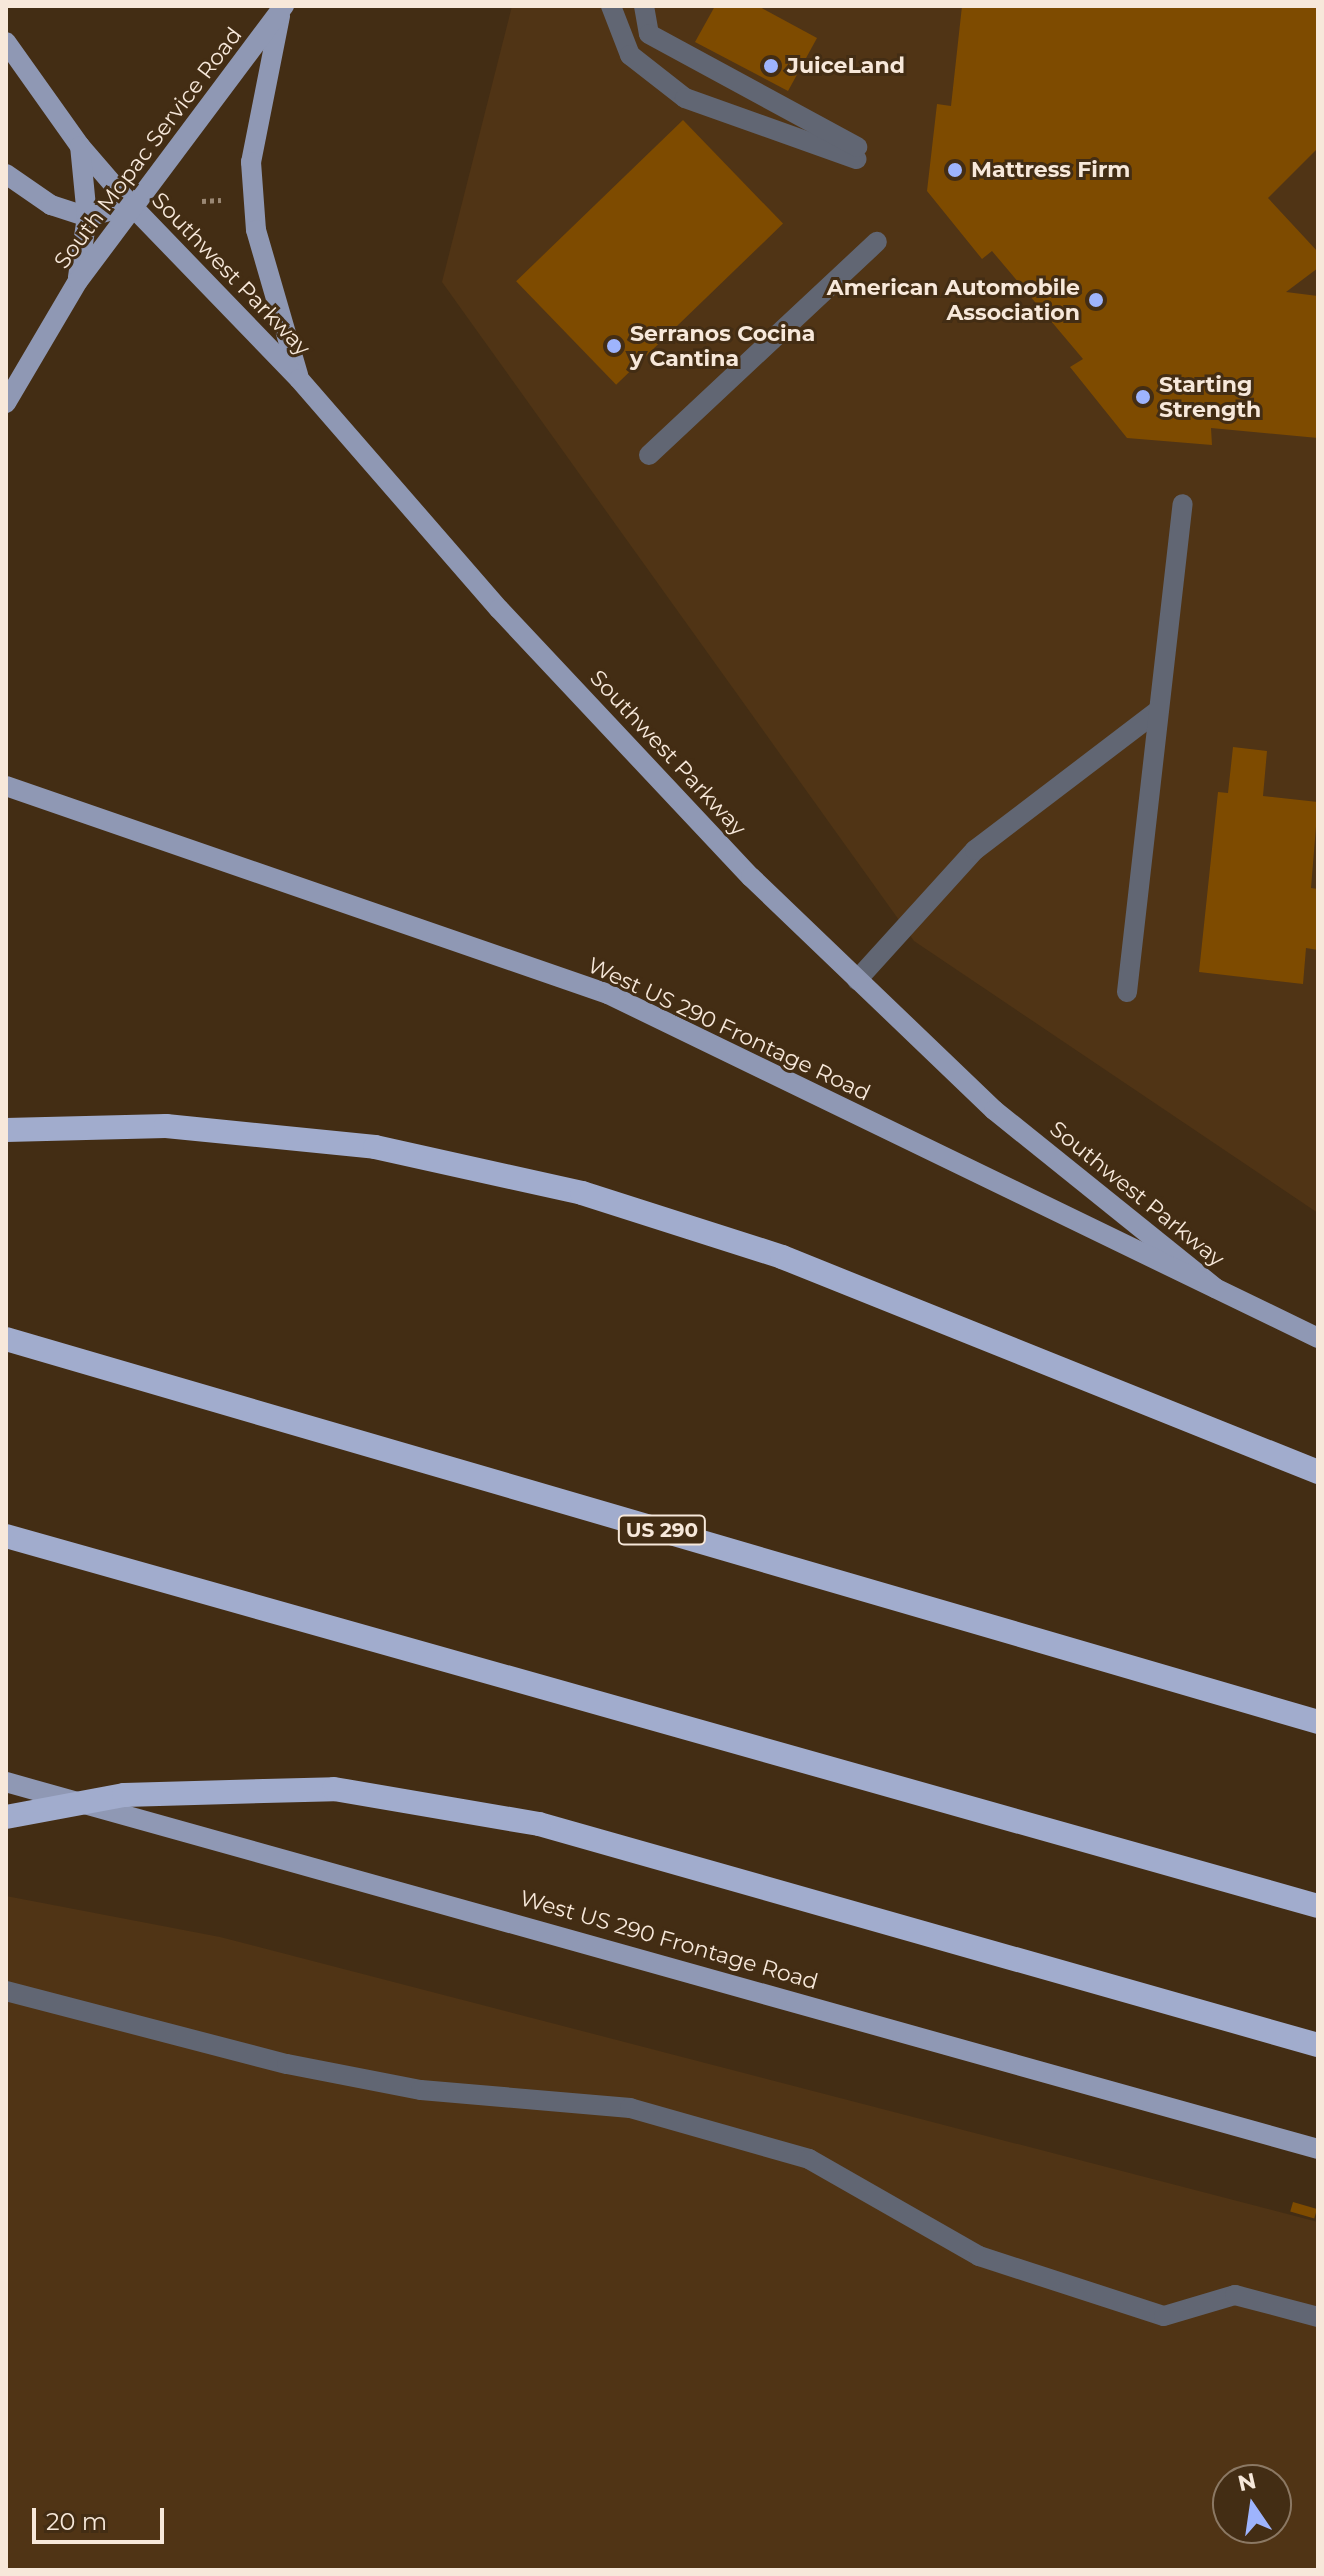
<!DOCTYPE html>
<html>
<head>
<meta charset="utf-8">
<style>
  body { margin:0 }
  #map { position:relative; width:1324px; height:2576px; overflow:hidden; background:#432d14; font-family:Montserrat,sans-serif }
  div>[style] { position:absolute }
  .built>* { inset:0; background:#503415 }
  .building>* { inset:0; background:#7e4b00; transform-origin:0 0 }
  .path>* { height:5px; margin-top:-2.5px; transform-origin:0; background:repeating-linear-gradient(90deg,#9a8773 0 4px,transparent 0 8px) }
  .minor>* { height:20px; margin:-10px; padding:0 10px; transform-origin:10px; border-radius:10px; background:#616673 }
  .major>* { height:20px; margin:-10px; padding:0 10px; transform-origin:10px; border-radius:10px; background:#8f98b4 }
  .highway>* { height:24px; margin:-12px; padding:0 12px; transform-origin:12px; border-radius:12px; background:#a1accd }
  .highway-bridge>* { height:24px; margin:-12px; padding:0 12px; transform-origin:12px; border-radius:12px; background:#a1accd }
  .dots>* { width:22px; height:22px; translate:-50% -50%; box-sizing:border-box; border:4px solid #432d14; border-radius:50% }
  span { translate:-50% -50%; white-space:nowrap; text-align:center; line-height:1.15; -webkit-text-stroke:6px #432d14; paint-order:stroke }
  .shield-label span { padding:2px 6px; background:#432d14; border:2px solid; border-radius:6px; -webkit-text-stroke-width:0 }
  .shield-label { font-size:20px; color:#f7e8da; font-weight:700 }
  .poi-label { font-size:22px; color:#f7e8da; font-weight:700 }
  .left { translate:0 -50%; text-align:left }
  .right { translate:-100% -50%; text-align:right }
  .street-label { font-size:22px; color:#f7e8da }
  .frame { position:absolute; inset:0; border:8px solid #f7e8da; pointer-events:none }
  .north { position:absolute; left:1212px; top:2464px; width:80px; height:80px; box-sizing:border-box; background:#432d14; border:2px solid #8b7863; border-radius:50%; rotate:347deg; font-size:22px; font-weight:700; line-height:32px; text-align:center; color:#f7e8da }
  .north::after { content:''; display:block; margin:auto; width:28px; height:36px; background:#9eb4fd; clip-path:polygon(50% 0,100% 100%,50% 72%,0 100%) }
  .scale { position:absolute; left:32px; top:2508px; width:132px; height:36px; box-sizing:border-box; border:4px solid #f7e8da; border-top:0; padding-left:10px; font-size:24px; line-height:28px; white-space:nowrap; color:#f7e8da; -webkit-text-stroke:6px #432d14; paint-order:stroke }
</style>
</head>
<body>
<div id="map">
  <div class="built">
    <i style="clip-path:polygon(512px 6px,1318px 6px,1318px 1213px,914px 941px,442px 282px)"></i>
    <i style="clip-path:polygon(evenodd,6px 1896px,220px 1937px,1318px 2222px,1318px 2570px,6px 2570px,6px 1896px,1228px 2480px,1276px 2480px,1276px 2528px,1228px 2528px,1228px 2480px)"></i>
  </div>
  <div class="building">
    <i style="clip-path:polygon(715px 6px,758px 6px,817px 38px,788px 91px,695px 42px)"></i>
    <i style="clip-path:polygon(962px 6px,1318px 6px,1318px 148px,1268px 198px,1318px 252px,1318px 268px,1286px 292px,1318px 296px,1318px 438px,1211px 428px,1212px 445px,1127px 438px,1070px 367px,1083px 359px,992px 251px,982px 259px,927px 191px,937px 104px,951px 106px)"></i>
    <i style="left:683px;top:120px;width:144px;height:232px;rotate:46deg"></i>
    <i style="clip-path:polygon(1233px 747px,1267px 751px,1263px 796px,1318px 802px,1311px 888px,1318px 889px,1318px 950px,1306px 948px,1303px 984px,1199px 972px,1218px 792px,1228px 793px)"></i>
    <i style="left:1293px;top:2202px;width:25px;height:10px;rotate:16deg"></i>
  </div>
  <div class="path">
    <i style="left:202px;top:201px;width:19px;rotate:-3deg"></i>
  </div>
  <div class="minor">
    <i style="left:611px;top:6px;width:53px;rotate:68.8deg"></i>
    <i style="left:630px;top:55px;width:70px;rotate:38deg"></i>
    <i style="left:685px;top:98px;width:182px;rotate:19.6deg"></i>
    <i style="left:644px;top:6px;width:28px;rotate:80deg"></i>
    <i style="left:649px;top:34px;width:237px;rotate:28.5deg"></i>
    <i style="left:649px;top:455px;width:312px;rotate:-43.1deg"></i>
    <i style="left:857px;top:980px;width:176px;rotate:-47.8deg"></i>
    <i style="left:975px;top:850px;width:231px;rotate:-37.3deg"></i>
    <i style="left:1127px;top:992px;width:491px;rotate:-83.5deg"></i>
    <i style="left:6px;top:1991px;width:290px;rotate:14.6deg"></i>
    <i style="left:287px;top:2064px;width:136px;rotate:11deg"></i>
    <i style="left:421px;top:2090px;width:210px;rotate:4.9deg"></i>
    <i style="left:630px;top:2108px;width:186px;rotate:15.9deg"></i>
    <i style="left:809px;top:2159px;width:196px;rotate:29.7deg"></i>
    <i style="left:979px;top:2256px;width:194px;rotate:18deg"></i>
    <i style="left:1164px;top:2316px;width:74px;rotate:-16.5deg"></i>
    <i style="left:1235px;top:2295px;width:86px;rotate:14.8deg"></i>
  </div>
  <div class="major">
    <i style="left:280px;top:16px;width:149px;rotate:101.2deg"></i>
    <i style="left:251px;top:162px;width:68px;rotate:85.8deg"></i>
    <i style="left:256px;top:230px;width:151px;rotate:73.8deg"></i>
    <i style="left:6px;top:42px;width:128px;rotate:54.6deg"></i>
    <i style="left:80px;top:146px;width:78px;rotate:49.2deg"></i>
    <i style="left:131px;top:205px;width:242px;rotate:46deg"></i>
    <i style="left:299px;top:379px;width:305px;rotate:49deg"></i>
    <i style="left:499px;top:609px;width:368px;rotate:46.8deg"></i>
    <i style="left:751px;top:877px;width:337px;rotate:43.8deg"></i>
    <i style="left:994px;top:1110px;width:284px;rotate:38.8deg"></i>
    <i style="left:6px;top:174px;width:55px;rotate:34.6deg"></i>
    <i style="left:51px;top:205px;width:38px;rotate:18deg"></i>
    <i style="left:87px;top:217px;width:46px;rotate:-15.3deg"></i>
    <i style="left:78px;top:277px;width:61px;rotate:-81.5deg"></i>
    <i style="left:87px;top:217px;width:71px;rotate:-95.6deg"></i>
    <i style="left:6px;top:403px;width:142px;rotate:-59.5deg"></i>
    <i style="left:78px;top:281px;width:344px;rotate:-53.2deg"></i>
    <i style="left:6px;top:786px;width:637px;rotate:19.06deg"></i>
    <i style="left:608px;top:994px;width:789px;rotate:25.85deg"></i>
    <i style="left:6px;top:1782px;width:1362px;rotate:15.63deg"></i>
  </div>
  <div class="highway">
    <i style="left:6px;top:1130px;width:160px;rotate:-1.4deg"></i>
    <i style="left:166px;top:1126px;width:210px;rotate:5.7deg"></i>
    <i style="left:375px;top:1147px;width:212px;rotate:12.5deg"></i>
    <i style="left:582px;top:1193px;width:210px;rotate:17.7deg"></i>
    <i style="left:782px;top:1257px;width:578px;rotate:21.86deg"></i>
    <i style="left:6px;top:1339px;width:1367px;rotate:16.27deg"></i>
    <i style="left:6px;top:1536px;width:1363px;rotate:15.75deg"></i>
    <i style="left:539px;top:1824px;width:810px;rotate:15.84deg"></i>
  </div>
  <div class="highway-bridge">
    <i style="left:6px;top:1817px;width:120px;rotate:-10.6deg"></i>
    <i style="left:124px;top:1795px;width:210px;rotate:-1.6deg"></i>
    <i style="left:334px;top:1789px;width:208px;rotate:9.7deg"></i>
  </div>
  <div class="dots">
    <i style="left:771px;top:66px;background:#9eb4fd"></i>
    <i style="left:955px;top:170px;background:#9eb4fd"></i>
    <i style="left:1096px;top:300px;background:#9eb4fd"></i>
    <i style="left:614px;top:346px;background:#9eb4fd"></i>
    <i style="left:1143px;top:397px;background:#9eb4fd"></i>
  </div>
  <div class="shield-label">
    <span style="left:662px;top:1530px">US 290</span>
  </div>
  <div class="poi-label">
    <span class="left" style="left:787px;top:66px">JuiceLand</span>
    <span class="left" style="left:971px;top:170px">Mattress Firm</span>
    <span class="right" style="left:1080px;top:300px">American Automobile<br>Association</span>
    <span class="left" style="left:630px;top:346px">Serranos Cocina<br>y Cantina</span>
    <span class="left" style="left:1159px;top:397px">Starting<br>Strength</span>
  </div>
  <div class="street-label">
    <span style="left:148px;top:148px;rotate:-53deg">South Mopac Service Road</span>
    <span style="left:231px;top:274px;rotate:46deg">Southwest Parkway</span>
    <span style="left:668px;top:753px;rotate:47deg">Southwest Parkway</span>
    <span style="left:729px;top:1029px;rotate:25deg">West US 290 Frontage Road</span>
    <span style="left:1137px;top:1194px;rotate:39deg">Southwest Parkway</span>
    <span style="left:669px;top:1940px;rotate:16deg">West US 290 Frontage Road</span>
  </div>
  <div class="frame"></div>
  <div class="north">N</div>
  <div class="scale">20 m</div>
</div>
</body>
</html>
